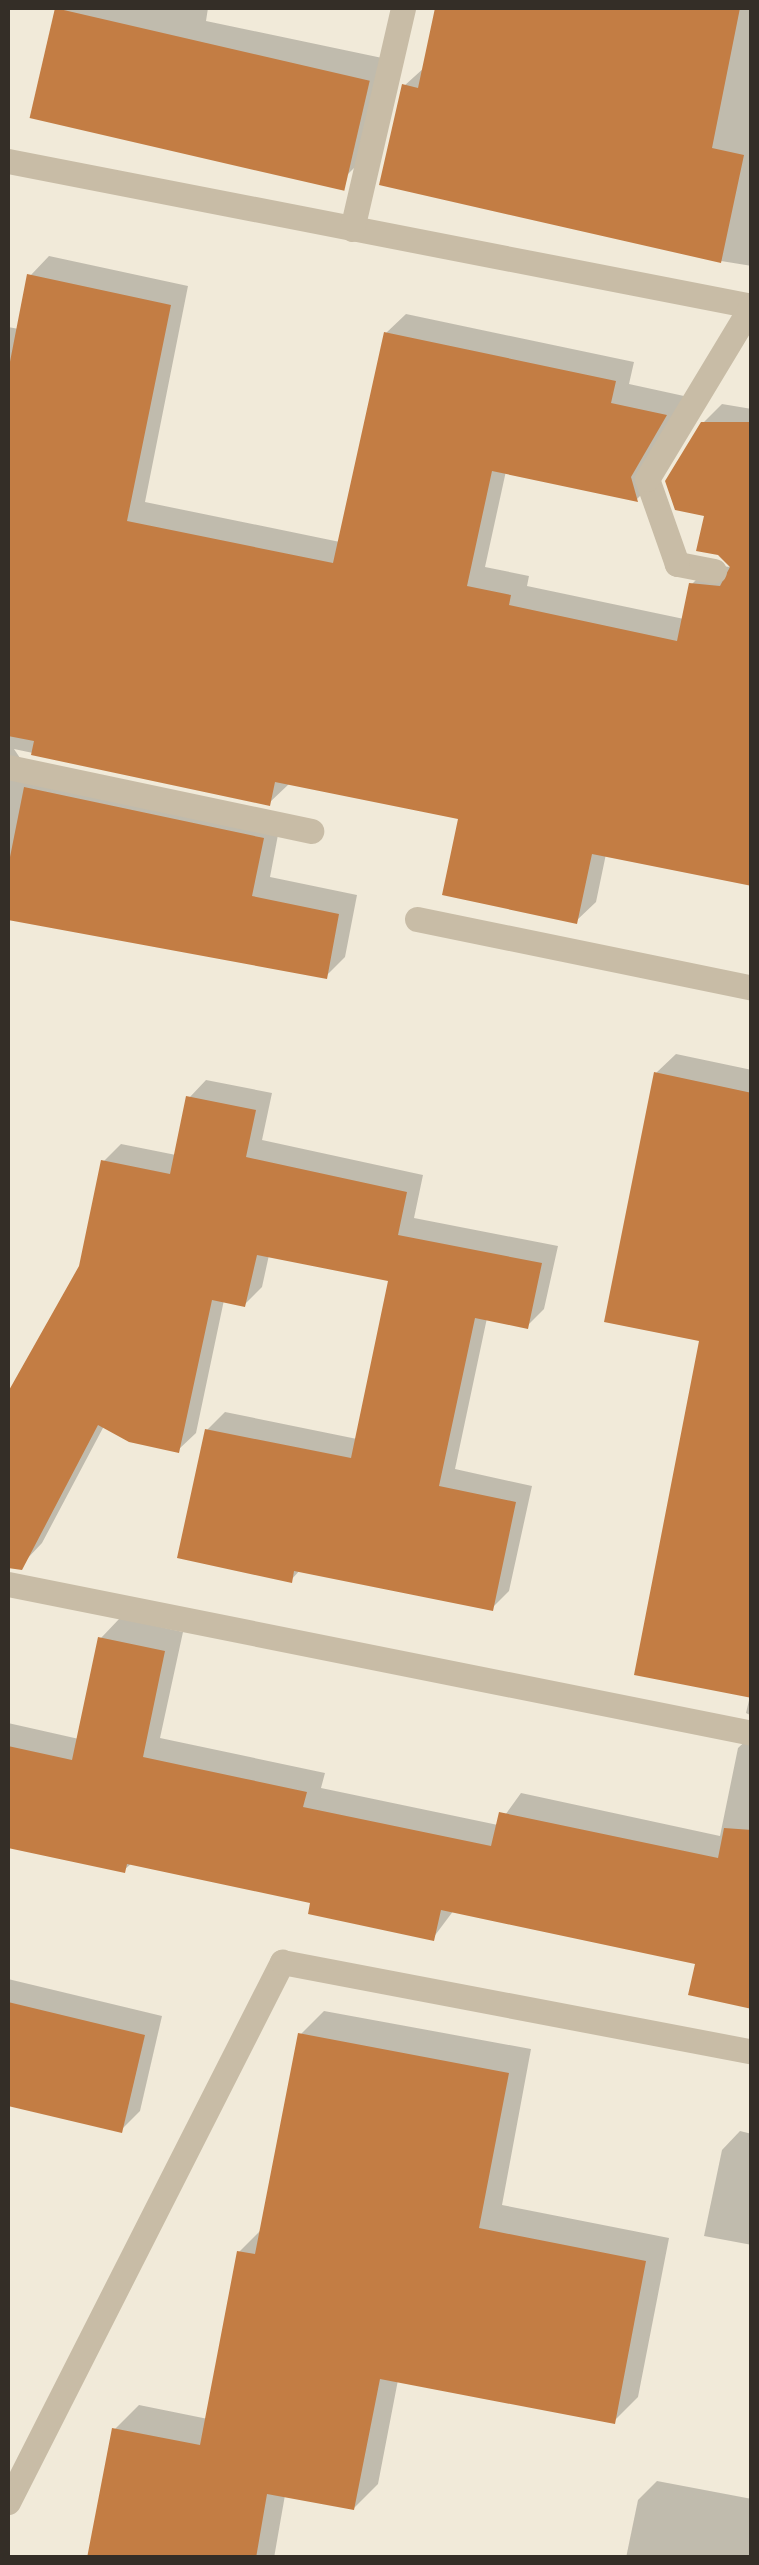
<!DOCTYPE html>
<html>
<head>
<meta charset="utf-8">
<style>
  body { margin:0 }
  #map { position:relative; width:759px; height:2565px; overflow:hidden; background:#f1ead9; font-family:"PT Sans Narrow",sans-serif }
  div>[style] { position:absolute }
  .shadow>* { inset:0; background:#0003 }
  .building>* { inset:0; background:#c37d44; transform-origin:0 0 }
  .minor>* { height:25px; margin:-12.5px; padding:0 12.5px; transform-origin:12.5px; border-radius:12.5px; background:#c8bca6 }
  span { translate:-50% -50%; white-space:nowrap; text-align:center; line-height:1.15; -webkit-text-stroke:9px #f9f4e5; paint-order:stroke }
  .frame { position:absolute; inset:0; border:10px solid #342e27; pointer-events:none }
</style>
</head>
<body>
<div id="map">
  <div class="shadow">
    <i style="clip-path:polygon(58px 8px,208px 8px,206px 21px,387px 59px,365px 157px,346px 176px,328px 177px,35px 117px)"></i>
    <i style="clip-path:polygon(438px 8px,752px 8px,752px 266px,721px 261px,404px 86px,425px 67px)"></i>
    <i style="clip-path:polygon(49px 256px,188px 286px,145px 502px,340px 542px,386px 333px,406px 314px,634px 362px,629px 384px,684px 396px,656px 480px,637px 499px,506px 471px,485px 567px,529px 576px,527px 586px,684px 619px,692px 584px,711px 565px,730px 567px,707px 514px,703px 423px,722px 404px,752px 409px,752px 884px,606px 854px,596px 902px,576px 921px,461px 817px,290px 783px,269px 803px,14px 749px,24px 764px,281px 819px,270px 877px,357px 895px,345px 957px,326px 976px,8px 919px,8px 327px,19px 329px,30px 276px)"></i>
    <i style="clip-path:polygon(676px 1054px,752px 1070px,752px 1716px,746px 1713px,750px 1696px,701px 1340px,656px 1073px)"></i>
    <i style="clip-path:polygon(206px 1080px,272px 1093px,262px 1140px,423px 1175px,414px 1218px,558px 1246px,544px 1309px,527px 1326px,487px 1318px,455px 1469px,532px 1486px,509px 1591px,492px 1608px,301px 1569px,291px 1580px,207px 1430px,225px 1412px,357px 1439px,391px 1279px,269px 1255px,262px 1287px,245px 1304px,224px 1300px,196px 1433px,178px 1450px,104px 1426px,42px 1543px,25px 1561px,8px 1552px,8px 1398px,81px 1266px,103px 1162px,121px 1144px,176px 1155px,189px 1098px)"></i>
    <i style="clip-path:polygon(120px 1618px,183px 1632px,160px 1738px,325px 1773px,321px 1788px,498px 1825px,521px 1793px,720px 1836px,738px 1748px,752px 1735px,752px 2006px,698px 1962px,454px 1910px,433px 1938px,313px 1901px,132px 1863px,124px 1870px,8px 1845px,8px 1723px,79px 1739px,101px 1638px)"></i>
    <i style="clip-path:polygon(8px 1979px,162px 2016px,140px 2111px,121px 2130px,8px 2103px)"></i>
    <i style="clip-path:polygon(324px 2011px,531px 2049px,502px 2205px,669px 2238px,638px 2397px,614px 2421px,398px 2380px,378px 2484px,354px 2508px,285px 2495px,274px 2558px,90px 2558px,115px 2429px,139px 2405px,208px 2419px,239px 2252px,262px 2229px,300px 2035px)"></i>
    <i style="clip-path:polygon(740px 2131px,752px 2134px,752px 2245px,704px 2236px,722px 2150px)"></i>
    <i style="clip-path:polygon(657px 2481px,752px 2499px,752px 2558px,626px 2558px,638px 2500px)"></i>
  </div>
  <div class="building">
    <i style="left:55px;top:8px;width:323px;height:113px;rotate:13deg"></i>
    <i style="clip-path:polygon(435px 8px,740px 8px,712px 148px,744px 155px,721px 263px,379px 185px,402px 84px,418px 88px)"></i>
    <i style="clip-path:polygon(27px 274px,171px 305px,127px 521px,333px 563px,384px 332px,616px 381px,611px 403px,667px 415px,631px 477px,638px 502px,492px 471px,467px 586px,511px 595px,509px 605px,677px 641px,689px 583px,720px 586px,730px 567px,718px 555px,696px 551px,704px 516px,675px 510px,665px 481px,701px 422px,752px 422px,752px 886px,592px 854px,577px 924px,442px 895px,458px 819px,275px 782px,270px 806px,31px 755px,34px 741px,8px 736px,8px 372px)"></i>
    <i style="clip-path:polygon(24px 787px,264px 838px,252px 896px,339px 914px,327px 979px,8px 920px,8px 867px)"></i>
    <i style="clip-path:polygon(654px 1072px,752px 1093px,752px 1698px,634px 1675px,699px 1341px,604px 1322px)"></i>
    <i style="clip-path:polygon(186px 1096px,256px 1110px,246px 1157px,407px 1192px,398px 1235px,542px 1263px,528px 1329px,475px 1318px,439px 1486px,516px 1502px,493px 1611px,294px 1571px,292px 1583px,177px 1558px,205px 1429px,351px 1458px,388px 1281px,257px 1255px,245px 1307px,212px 1300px,179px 1453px,129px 1442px,98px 1425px,22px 1570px,8px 1568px,8px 1392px,79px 1266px,101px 1160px,170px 1174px)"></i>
    <i style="clip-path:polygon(98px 1637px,165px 1651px,143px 1757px,307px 1792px,303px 1807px,491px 1846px,499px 1812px,718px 1858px,724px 1828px,752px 1830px,752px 2009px,688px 1995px,695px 1964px,441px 1910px,434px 1941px,308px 1914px,310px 1903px,127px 1864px,125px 1873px,8px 1848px,8px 1746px,72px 1760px)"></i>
    <i style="clip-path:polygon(8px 2002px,145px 2035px,122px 2133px,8px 2106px)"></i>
    <i style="clip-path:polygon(298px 2033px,509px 2073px,479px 2228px,646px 2261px,615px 2424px,380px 2379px,354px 2510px,267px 2494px,256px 2558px,87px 2558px,112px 2428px,200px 2445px,237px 2251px,255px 2254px)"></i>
  </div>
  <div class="minor">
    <i style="left:8px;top:161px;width:758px;rotate:11.03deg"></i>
    <i style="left:352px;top:229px;width:227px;rotate:-77deg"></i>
    <i style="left:714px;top:571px;width:38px;rotate:-169deg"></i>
    <i style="left:677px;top:564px;width:90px;rotate:-109.4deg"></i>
    <i style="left:647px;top:479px;width:203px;rotate:-58.9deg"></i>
    <i style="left:8px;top:767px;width:310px;rotate:11.9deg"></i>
    <i style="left:417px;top:919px;width:342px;rotate:11.6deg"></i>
    <i style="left:8px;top:1584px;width:759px;rotate:11.32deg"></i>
    <i style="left:8px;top:2502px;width:606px;rotate:-63.1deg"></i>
    <i style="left:282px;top:1962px;width:479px;rotate:10.8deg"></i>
  </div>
  <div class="frame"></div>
</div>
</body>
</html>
